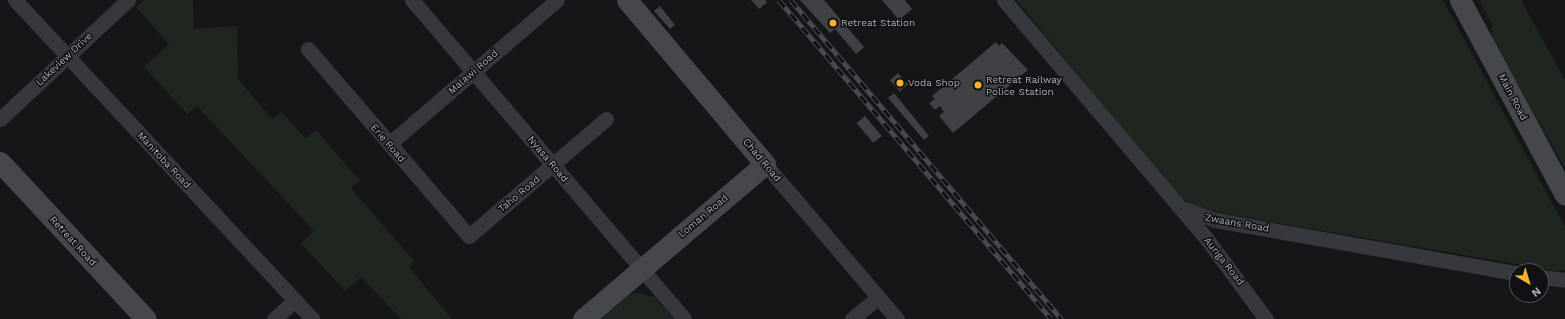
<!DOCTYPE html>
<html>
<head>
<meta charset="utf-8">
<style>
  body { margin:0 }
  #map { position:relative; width:1565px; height:319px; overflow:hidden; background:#161618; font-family:"Work Sans",sans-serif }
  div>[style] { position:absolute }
  .green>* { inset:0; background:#1e261f }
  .building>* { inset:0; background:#404145; transform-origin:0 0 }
  .street>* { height:15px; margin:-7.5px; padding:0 7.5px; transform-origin:7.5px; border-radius:7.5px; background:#37383d }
  .secondary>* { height:21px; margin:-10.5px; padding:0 10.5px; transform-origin:10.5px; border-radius:10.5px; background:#45474d }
  .rail>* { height:4.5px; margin-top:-2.25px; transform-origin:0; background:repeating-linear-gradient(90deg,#111113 0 9px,#4a4c52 0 18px); box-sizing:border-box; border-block:1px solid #4a4c52 }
  .dots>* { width:11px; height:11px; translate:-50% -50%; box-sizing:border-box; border:2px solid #111113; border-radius:50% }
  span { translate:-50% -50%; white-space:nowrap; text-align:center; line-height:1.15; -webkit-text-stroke:3px #111113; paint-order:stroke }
  .poi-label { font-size:10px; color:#a8adb8 }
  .left { translate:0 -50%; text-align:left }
  .street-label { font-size:10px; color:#a8adb8 }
  .north { position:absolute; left:1509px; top:263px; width:40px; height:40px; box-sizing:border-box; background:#111113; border:1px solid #4d4f55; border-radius:50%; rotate:142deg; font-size:11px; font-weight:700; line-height:16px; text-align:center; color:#a8adb8 }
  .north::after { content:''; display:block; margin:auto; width:14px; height:18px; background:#f2b134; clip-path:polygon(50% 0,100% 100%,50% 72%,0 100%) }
</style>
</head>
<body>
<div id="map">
  <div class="green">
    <i style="clip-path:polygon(144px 0,193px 0,194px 29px,237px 26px,238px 79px,272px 119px,282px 112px,305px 138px,316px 130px,360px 181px,351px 188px,414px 261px,409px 267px,452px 319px,401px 319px,361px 277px,345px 291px,301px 243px,314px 231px,197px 106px,187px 114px,144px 67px,169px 44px,136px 7px)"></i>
    <i style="clip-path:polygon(1016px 0,1443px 0,1565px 227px,1565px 270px,1557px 271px,1219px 213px,1191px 204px,1179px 197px)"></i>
    <i style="clip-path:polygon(1479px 0,1523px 0,1522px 2px,1565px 80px,1565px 168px,1491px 38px,1492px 24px)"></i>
    <i style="clip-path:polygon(639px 292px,650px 297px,653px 295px,674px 319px,601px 319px,629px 295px)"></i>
  </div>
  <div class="building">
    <i style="clip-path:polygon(751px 0,765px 0,767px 2px,759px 9px)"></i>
    <i style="clip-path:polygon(800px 0,824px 0,864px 47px,856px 54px,835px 29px,830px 33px)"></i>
    <i style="clip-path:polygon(882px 0,905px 0,912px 9px,899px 20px)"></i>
    <i style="clip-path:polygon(660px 6px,675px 25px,670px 29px,654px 11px)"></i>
    <i style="clip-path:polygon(996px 42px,999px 46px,1002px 43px,1028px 70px,953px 133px,939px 116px,944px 112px,940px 106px,935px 110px,929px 103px,935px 99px,932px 96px)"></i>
    <i style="left:898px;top:73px;width:15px;height:11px;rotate:48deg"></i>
    <i style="clip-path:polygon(894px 93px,929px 136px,924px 140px,888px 98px)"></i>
    <i style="left:865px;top:116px;width:26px;height:11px;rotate:50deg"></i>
  </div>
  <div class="street">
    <i style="left:15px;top:0;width:436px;rotate:47deg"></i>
    <i style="left:412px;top:0;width:419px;rotate:49.5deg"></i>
    <i style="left:1004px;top:0;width:312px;rotate:49.7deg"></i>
    <i style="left:1206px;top:238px;width:101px;rotate:53.5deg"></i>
    <i style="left:308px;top:49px;width:247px;rotate:49.3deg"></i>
    <i style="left:469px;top:236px;width:180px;rotate:-40.5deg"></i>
    <i style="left:0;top:119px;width:175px;rotate:-42.9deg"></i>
    <i style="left:389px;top:144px;width:221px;rotate:-40.6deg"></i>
    <i style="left:765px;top:164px;width:204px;rotate:49.6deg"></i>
    <i style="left:1185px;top:209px;width:32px;rotate:20deg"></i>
    <i style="left:1215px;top:220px;width:307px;rotate:10deg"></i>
    <i style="left:1541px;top:277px;width:24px;rotate:7deg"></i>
    <i style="left:274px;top:319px;width:28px;rotate:-42deg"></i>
    <i style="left:852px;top:319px;width:34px;rotate:-40deg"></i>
  </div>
  <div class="secondary">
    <i style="left:1460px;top:0;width:221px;rotate:61.7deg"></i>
    <i style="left:0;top:162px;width:214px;rotate:47.1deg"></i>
    <i style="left:583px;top:319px;width:239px;rotate:-40.4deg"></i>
    <i style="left:765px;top:164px;width:214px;rotate:-130.1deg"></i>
  </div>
  <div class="rail">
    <i style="left:779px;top:0;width:419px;rotate:49.5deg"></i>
    <i style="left:791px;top:0;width:419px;rotate:49.7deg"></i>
  </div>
  <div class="dots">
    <i style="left:833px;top:23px;background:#f2b134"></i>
    <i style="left:900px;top:83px;background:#f2b134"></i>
    <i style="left:978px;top:85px;background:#f2b134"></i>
  </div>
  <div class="poi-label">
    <span class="left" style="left:841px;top:23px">Retreat Station</span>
    <span class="left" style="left:986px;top:85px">Retreat Railway<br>Police Station</span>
    <span class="left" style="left:908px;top:83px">Voda Shop</span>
  </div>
  <div class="street-label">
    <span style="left:64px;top:59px;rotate:-43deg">Lakeview Drive</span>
    <span style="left:473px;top:72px;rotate:-41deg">Malawi Road</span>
    <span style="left:1513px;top:97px;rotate:62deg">Main Road</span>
    <span style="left:388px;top:143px;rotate:49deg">Erie Road</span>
    <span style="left:548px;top:159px;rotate:50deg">Nyasa Road</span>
    <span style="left:164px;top:160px;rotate:47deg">Manitoba Road</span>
    <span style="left:762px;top:160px;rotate:50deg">Chad Road</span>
    <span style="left:519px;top:194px;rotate:-40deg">Taho Road</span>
    <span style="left:703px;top:216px;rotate:-40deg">Loman Road</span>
    <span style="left:1237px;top:223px;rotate:10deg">Zwaans Road</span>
    <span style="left:73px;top:241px;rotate:47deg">Retreat Road</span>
    <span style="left:1224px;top:261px;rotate:52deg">Auriga Road</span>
  </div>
  <div class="north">N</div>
</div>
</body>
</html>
